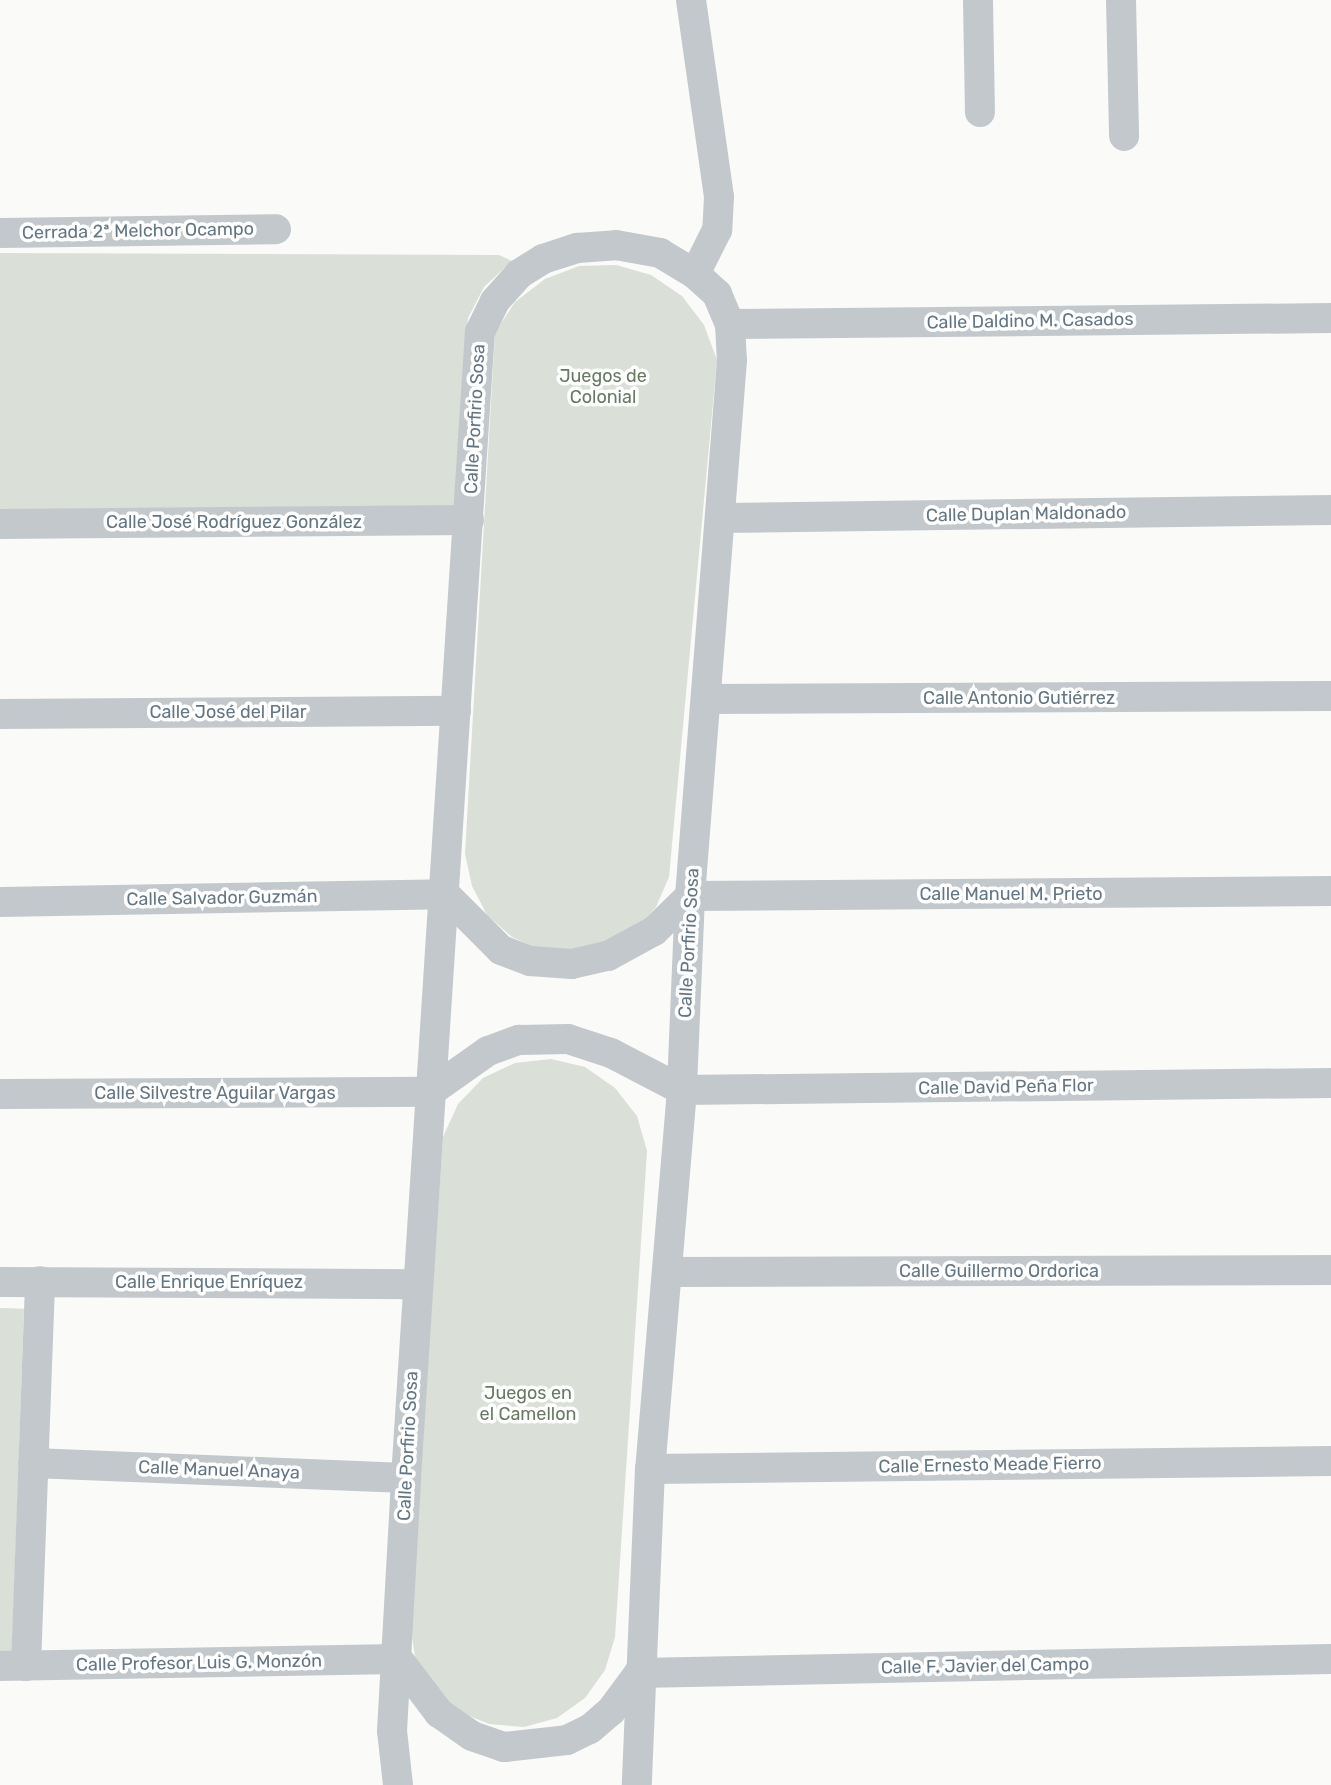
<!DOCTYPE html>
<html>
<head>
<meta charset="utf-8">
<style>
  body { margin:0 }
  #map { position:relative; width:1331px; height:1785px; overflow:hidden; background:#fafaf8; font-family:Rubik,sans-serif }
  div>[style] { position:absolute }
  .green>* { inset:0; background:#dadfd7; transform-origin:0 0 }
  .street>* { height:30px; margin:-15px; padding:0 15px; transform-origin:15px; border-radius:15px; background:#c3c8cc }
  span { translate:-50% -50%; white-space:nowrap; text-align:center; line-height:1.15; -webkit-text-stroke:7px #fff; paint-order:stroke }
  .street-label { font-size:18px; color:#657683 }
  .park-label { font-size:18px; color:#687a64 }
</style>
</head>
<body>
<div id="map">
  <div class="green">
    <i style="clip-path:polygon(0 253px,499px 255px,512px 261px,484px 287px,468px 318px,459px 516px,0 518px)"></i>
    <i style="clip-path:polygon(616px 265px,651px 275px,682px 296px,704px 325px,717px 360px,669px 877px,656px 907px,634px 931px,574px 954px,541px 950px,512px 937px,487px 915px,472px 886px,465px 854px,495px 333px,515px 302px,545px 279px,579px 266px)"></i>
    <i style="clip-path:polygon(551px 1059px,585px 1067px,615px 1088px,637px 1116px,647px 1151px,615px 1637px,605px 1670px,585px 1698px,557px 1718px,524px 1727px,489px 1724px,457px 1711px,432px 1688px,415px 1657px,410px 1622px,443px 1137px,458px 1104px,483px 1078px,515px 1063px)"></i>
    <i style="left:0;top:1308px;width:24px;height:349px;rotate:2deg"></i>
  </div>
  <div class="street">
    <i style="left:691px;top:0;width:199px;rotate:81.9deg"></i>
    <i style="left:719px;top:197px;width:33px;rotate:93deg"></i>
    <i style="left:717px;top:230px;width:49px;rotate:116.6deg"></i>
    <i style="left:978px;top:0;width:112px;rotate:89deg"></i>
    <i style="left:1121px;top:0;width:136px;rotate:88.7deg"></i>
    <i style="left:0;top:233px;width:276px;rotate:-0.8deg"></i>
    <i style="left:730px;top:324px;width:601px;rotate:-0.57deg"></i>
    <i style="left:720px;top:518px;width:611px;rotate:-0.75deg"></i>
    <i style="left:0;top:524px;width:469px;rotate:-0.5deg"></i>
    <i style="left:706px;top:699px;width:625px;rotate:-0.28deg"></i>
    <i style="left:0;top:714px;width:456px;rotate:-0.4deg"></i>
    <i style="left:445px;top:894px;width:79px;rotate:45deg"></i>
    <i style="left:501px;top:950px;width:31px;rotate:21deg"></i>
    <i style="left:530px;top:961px;width:42px;rotate:4.1deg"></i>
    <i style="left:572px;top:964px;width:37px;rotate:-13deg"></i>
    <i style="left:608px;top:956px;width:52px;rotate:-28.5deg"></i>
    <i style="left:654px;top:931px;width:50px;rotate:-44.2deg"></i>
    <i style="left:690px;top:896px;width:641px;rotate:-0.45deg"></i>
    <i style="left:0;top:902px;width:445px;rotate:-1deg"></i>
    <i style="left:0;top:1094px;width:430px;rotate:-0.3deg"></i>
    <i style="left:430px;top:1092px;width:71px;rotate:-35.3deg"></i>
    <i style="left:488px;top:1051px;width:33px;rotate:-20deg"></i>
    <i style="left:519px;top:1040px;width:49px;rotate:-1.2deg"></i>
    <i style="left:568px;top:1039px;width:45px;rotate:18deg"></i>
    <i style="left:611px;top:1053px;width:80px;rotate:27.5deg"></i>
    <i style="left:682px;top:1090px;width:649px;rotate:-0.62deg"></i>
    <i style="left:667px;top:1272px;width:664px;rotate:-0.17deg"></i>
    <i style="left:0;top:1282px;width:417px;rotate:0.3deg"></i>
    <i style="left:33px;top:1463px;width:373px;rotate:2.3deg"></i>
    <i style="left:650px;top:1469px;width:681px;rotate:-0.67deg"></i>
    <i style="left:398px;top:1659px;width:68px;rotate:52.8deg"></i>
    <i style="left:439px;top:1713px;width:40px;rotate:34.9deg"></i>
    <i style="left:472px;top:1736px;width:34px;rotate:19deg"></i>
    <i style="left:504px;top:1747px;width:63px;rotate:-6.3deg"></i>
    <i style="left:567px;top:1740px;width:25px;rotate:-26deg"></i>
    <i style="left:590px;top:1729px;width:28px;rotate:-41deg"></i>
    <i style="left:611px;top:1711px;width:47px;rotate:-53.6deg"></i>
    <i style="left:0;top:1666px;width:398px;rotate:-1deg"></i>
    <i style="left:26px;top:1666px;width:385px;rotate:-87.9deg"></i>
    <i style="left:639px;top:1673px;width:692px;rotate:-1.16deg"></i>
    <i style="left:398px;top:1785px;width:54px;rotate:-96.3deg"></i>
    <i style="left:392px;top:1731px;width:253px;rotate:-86.8deg"></i>
    <i style="left:406px;top:1478px;width:1148px;rotate:-86.31deg"></i>
    <i style="left:480px;top:332px;width:34px;rotate:-64deg"></i>
    <i style="left:495px;top:301px;width:36px;rotate:-48deg"></i>
    <i style="left:519px;top:274px;width:28px;rotate:-32deg"></i>
    <i style="left:543px;top:259px;width:36px;rotate:-18deg"></i>
    <i style="left:577px;top:248px;width:39px;rotate:-4deg"></i>
    <i style="left:616px;top:245px;width:45px;rotate:10.3deg"></i>
    <i style="left:660px;top:253px;width:41px;rotate:31deg"></i>
    <i style="left:695px;top:274px;width:30px;rotate:42deg"></i>
    <i style="left:717px;top:294px;width:33px;rotate:67deg"></i>
    <i style="left:730px;top:324px;width:36px;rotate:87deg"></i>
    <i style="left:732px;top:360px;width:538px;rotate:94.48deg"></i>
    <i style="left:690px;top:896px;width:194px;rotate:92.4deg"></i>
    <i style="left:682px;top:1090px;width:380px;rotate:94.8deg"></i>
    <i style="left:650px;top:1469px;width:316px;rotate:92.4deg"></i>
  </div>
  <div class="street-label">
    <span style="left:138px;top:231px;rotate:-1deg">Cerrada 2ª Melchor Ocampo</span>
    <span style="left:1030px;top:321px;rotate:-1deg">Calle Daldino M. Casados</span>
    <span style="left:475px;top:419px;rotate:-87deg">Calle Porfirio Sosa</span>
    <span style="left:1026px;top:514px;rotate:-1deg">Calle Duplan Maldonado</span>
    <span style="left:234px;top:522px">Calle José Rodríguez González</span>
    <span style="left:1019px;top:698px">Calle Antonio Gutiérrez</span>
    <span style="left:228px;top:712px">Calle José del Pilar</span>
    <span style="left:1011px;top:894px">Calle Manuel M. Prieto</span>
    <span style="left:222px;top:898px;rotate:-1deg">Calle Salvador Guzmán</span>
    <span style="left:689px;top:943px;rotate:-87deg">Calle Porfirio Sosa</span>
    <span style="left:1006px;top:1087px;rotate:-1deg">Calle David Peña Flor</span>
    <span style="left:215px;top:1093px">Calle Silvestre Aguilar Vargas</span>
    <span style="left:999px;top:1271px">Calle Guillermo Ordorica</span>
    <span style="left:209px;top:1282px">Calle Enrique Enríquez</span>
    <span style="left:408px;top:1446px;rotate:-87deg">Calle Porfirio Sosa</span>
    <span style="left:990px;top:1465px;rotate:-1deg">Calle Ernesto Meade Fierro</span>
    <span style="left:219px;top:1470px;rotate:2deg">Calle Manuel Anaya</span>
    <span style="left:199px;top:1663px;rotate:-1deg">Calle Profesor Luis G. Monzón</span>
    <span style="left:985px;top:1666px;rotate:-1deg">Calle F. Javier del Campo</span>
  </div>
  <div class="park-label">
    <span style="left:603px;top:387px">Juegos de<br>Colonial</span>
    <span style="left:528px;top:1404px">Juegos en<br>el Camellon</span>
  </div>
</div>
</body>
</html>
